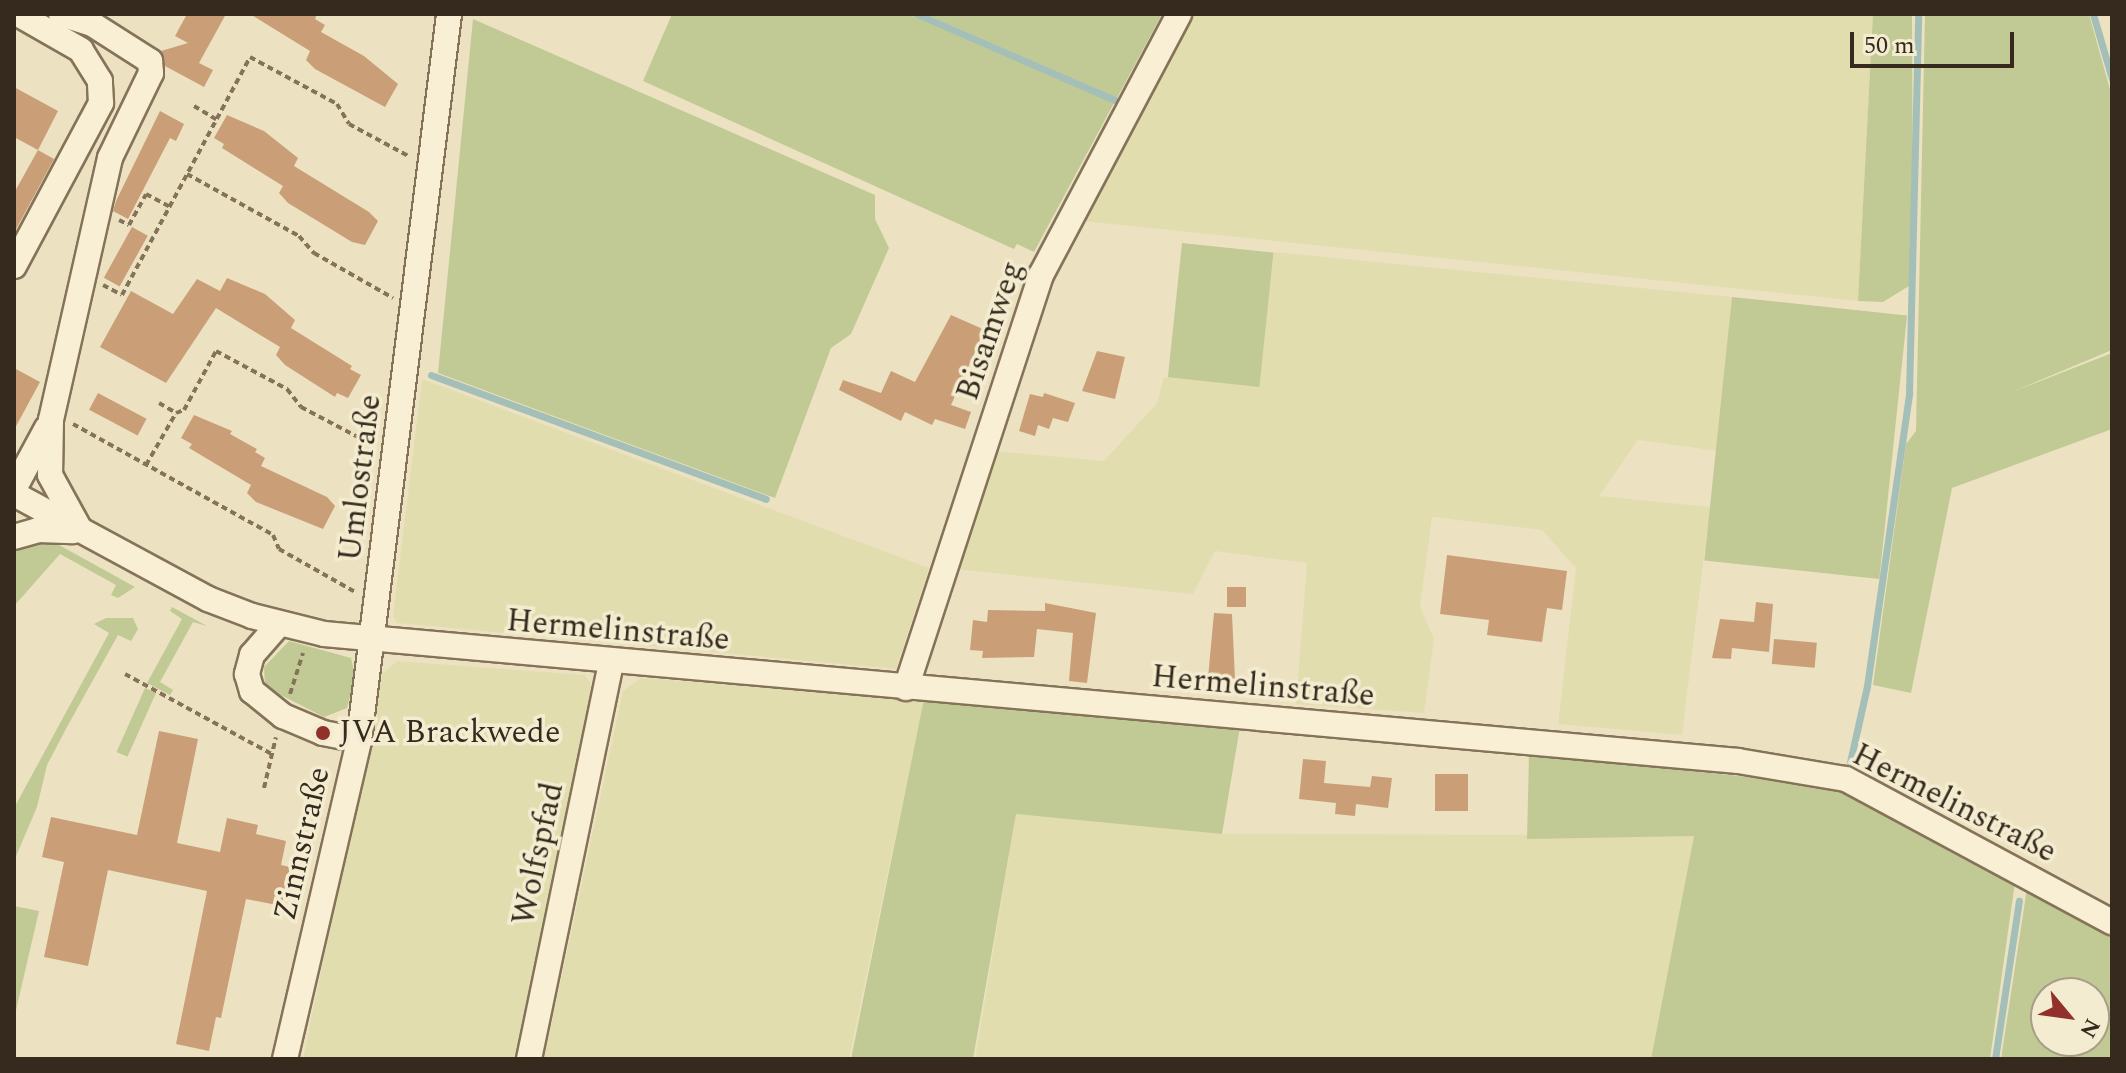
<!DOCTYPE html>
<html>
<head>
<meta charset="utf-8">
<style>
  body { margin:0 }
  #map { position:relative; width:2126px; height:1073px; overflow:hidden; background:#ece2c1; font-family:Spectral,serif }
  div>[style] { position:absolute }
  .farmland>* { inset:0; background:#e2ddaf }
  .green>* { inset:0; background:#c1ca95; transform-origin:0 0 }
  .stream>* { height:7px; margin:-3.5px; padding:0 3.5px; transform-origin:3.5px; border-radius:3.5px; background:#a4bfb8 }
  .building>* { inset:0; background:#ca9f78; transform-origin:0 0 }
  .path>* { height:4px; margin-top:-2px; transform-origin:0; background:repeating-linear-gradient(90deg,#857359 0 6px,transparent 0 10px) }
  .roads { filter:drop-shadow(2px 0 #857359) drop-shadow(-2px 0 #857359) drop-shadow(0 2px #857359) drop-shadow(0 -2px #857359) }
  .minor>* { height:24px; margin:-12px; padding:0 12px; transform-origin:12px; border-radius:12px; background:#f8efd4 }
  .dots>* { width:22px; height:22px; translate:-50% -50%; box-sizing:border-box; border:4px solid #f4ecd0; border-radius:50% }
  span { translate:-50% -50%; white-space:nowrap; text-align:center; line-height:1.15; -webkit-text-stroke:7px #f4ecd0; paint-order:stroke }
  .street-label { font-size:32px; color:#352a1d }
  .poi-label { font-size:32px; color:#352a1d }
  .left { translate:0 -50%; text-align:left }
  .frame { position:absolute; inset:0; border:16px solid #352a1d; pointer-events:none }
  .north { position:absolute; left:2030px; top:977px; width:80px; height:80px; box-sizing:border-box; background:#f4ecd0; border:2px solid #a89e88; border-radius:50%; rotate:119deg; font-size:22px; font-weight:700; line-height:32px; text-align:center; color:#352a1d }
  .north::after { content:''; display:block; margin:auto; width:28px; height:36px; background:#92302b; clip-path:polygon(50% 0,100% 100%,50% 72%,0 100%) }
  .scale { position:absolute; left:1850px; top:32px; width:164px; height:36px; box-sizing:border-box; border:4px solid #352a1d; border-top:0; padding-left:10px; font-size:24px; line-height:28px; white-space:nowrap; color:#352a1d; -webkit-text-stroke:6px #f4ecd0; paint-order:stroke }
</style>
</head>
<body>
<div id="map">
  <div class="farmland">
    <i style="clip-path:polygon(1192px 14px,1873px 14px,1858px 301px,1082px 221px)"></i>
    <i style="clip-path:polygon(1274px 252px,1732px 297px,1718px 451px,1638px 440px,1599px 496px,1710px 507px,1682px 735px,1558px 724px,1576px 568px,1542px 530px,1432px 517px,1420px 607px,1434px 639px,1424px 713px,1296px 704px,1307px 563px,1215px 551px,1193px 594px,955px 569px,993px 451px,1104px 461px,1157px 403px,1164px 377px,1258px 386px)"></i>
    <i style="clip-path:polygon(422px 379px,929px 568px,896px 669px,397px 623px,393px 616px)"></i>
    <i style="clip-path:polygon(397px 661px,585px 675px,595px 690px,519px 1059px,303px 1059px,382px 674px)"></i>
    <i style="clip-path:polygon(641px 678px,924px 699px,849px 1059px,544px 1059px,623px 691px)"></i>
    <i style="clip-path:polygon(1016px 814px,1222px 834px,1694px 835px,1651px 1059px,975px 1059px)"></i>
  </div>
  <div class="green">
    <i style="clip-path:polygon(672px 14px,908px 14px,1114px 103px,1034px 252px,1017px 244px,1014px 249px,643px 81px)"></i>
    <i style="clip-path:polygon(925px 14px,1162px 14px,1117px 98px)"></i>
    <i style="clip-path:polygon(1873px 14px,1912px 14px,1913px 268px,1909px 286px,1883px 302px,1858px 301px)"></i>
    <i style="clip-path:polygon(1925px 14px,2089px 14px,2112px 97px,2112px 350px,2012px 392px,2112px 353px,2112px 429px,1952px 488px,1911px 693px,1873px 685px,1906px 444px,1916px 431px)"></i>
    <i style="clip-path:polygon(473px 19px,875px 195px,875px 219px,889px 248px,851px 334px,831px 348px,775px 498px,438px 373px)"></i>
    <i style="left:1182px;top:243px;width:92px;height:135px;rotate:6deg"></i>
    <i style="left:1732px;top:297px;width:176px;height:265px;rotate:6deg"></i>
    <i style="clip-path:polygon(45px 539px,61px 546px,135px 587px,118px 598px,111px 595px,116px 585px,60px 554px,15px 605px,14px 546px)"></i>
    <i style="clip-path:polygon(172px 607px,207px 626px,193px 622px,160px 682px,173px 690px,170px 695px,147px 683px,182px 619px,170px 611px)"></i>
    <i style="clip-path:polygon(106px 618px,133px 618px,138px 629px,131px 641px,118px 635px,67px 727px,47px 765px,37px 807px,14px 861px,14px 808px,109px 633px,94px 624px)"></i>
    <i style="clip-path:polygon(289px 641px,351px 658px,355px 676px,347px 708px,324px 717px,265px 687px,264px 667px)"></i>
    <i style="left:145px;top:688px;width:12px;height:70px;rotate:24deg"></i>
    <i style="clip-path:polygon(924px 699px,1240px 727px,1222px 834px,1016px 814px,973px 1059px,851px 1059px)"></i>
    <i style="clip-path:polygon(1529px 754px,1834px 786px,2015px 882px,1990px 1059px,1651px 1059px,1694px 836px,1527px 839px)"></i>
    <i style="clip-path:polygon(evenodd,2027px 888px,2112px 935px,2112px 1059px,2001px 1059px,2027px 888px,2046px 993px,2094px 993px,2094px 1041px,2046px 1041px,2046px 993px)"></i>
    <i style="clip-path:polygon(14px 906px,39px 911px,14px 1019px)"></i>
  </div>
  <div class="stream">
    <i style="left:917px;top:14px;width:220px;rotate:23.5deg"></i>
    <i style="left:2093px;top:14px;width:68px;rotate:73.7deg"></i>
    <i style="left:431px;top:375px;width:357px;rotate:20.3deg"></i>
    <i style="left:1850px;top:762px;width:78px;rotate:-77.4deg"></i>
    <i style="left:1867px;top:686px;width:296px;rotate:-81.8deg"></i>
    <i style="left:1909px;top:393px;width:379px;rotate:-88.6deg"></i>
    <i style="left:1995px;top:1059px;width:160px;rotate:-81.4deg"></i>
  </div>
  <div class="building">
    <i style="clip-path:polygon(187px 14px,226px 14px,199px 63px,213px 70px,204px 87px,165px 66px,161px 51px,188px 43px,175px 36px)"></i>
    <i style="clip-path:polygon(250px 14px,317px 14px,315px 19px,325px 25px,321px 32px,364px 56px,398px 84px,385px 107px,315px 69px,306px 60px,310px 51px)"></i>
    <i style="clip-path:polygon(14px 87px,58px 111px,38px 150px,14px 137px)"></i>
    <i style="clip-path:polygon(160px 111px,184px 124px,176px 141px,170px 138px,128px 219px,113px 211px,116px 201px)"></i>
    <i style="clip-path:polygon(227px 115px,264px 131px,298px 158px,294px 166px,369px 212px,378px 221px,365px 245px,352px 242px,288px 203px,279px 193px,283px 186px,222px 148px,224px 144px,214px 138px)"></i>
    <i style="clip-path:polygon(38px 150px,54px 159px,14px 233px,14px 193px)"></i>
    <i style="left:132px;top:227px;width:18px;height:58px;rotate:29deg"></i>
    <i style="clip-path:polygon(227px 278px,265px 294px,295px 320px,291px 328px,352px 366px,350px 369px,361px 375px,348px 398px,337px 393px,335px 397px,285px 365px,276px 355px,280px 347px,216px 308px,166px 383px,100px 347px,131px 291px,173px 314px,197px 279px,220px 291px)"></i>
    <i style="clip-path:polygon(951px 315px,985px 330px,951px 405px,971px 412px,965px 429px,935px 419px,932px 425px,905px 412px,901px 421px,839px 390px,843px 380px,881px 393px,891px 371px,915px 382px)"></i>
    <i style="clip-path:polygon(1097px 351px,1125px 357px,1115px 399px,1082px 391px)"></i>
    <i style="clip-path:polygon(14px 368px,40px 382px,14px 430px)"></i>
    <i style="left:98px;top:393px;width:55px;height:19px;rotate:28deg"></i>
    <i style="clip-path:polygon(1044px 393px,1075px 403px,1068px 422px,1053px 418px,1049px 429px,1038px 425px,1035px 436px,1019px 431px,1030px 394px,1043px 397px)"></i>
    <i style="clip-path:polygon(194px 415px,232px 431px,230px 434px,257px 449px,255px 452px,265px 458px,261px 466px,327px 497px,335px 506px,323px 529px,256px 502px,247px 493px,251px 485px,189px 448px,192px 444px,181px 438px)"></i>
    <i style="clip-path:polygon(1447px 555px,1567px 571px,1562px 610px,1547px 608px,1542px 642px,1487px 635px,1489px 620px,1440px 614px)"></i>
    <i style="left:1227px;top:587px;width:19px;height:20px"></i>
    <i style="clip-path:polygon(1756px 602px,1773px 604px,1769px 652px,1732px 648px,1731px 659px,1712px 658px,1720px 619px,1754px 622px)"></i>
    <i style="clip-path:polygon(1045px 603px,1096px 613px,1087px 683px,1069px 681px,1073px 633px,1037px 629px,1034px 657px,982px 658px,983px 651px,970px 650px,973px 620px,987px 622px,988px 610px,1045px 611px)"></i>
    <i style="clip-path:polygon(1214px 613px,1232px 614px,1235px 679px,1208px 678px)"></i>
    <i style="left:1774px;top:639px;width:43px;height:25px;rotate:5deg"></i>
    <i style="clip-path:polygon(159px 731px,198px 739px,177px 843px,220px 852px,227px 818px,258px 825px,256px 834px,286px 841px,281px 865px,290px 867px,282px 906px,246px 899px,221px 1018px,216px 1017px,209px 1051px,176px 1044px,207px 891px,108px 870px,88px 966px,44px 957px,64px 862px,42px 857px,51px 817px,137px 835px)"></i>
    <i style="clip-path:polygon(1303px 759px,1326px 761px,1324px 783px,1370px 787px,1372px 776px,1392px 778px,1388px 808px,1356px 804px,1355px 816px,1335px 814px,1336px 803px,1299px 799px)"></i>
    <i style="left:1435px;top:774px;width:33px;height:37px"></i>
  </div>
  <div class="path">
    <i style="left:194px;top:106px;width:26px;rotate:31deg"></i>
    <i style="left:187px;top:174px;width:128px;rotate:29deg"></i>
    <i style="left:299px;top:236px;width:23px;rotate:49deg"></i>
    <i style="left:314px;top:253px;width:91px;rotate:29.7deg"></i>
    <i style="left:119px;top:220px;width:11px;rotate:27deg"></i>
    <i style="left:129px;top:225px;width:35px;rotate:-61deg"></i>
    <i style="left:146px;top:194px;width:27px;rotate:28deg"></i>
    <i style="left:103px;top:285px;width:21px;rotate:28deg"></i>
    <i style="left:122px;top:295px;width:270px;rotate:-61.7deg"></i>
    <i style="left:250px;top:57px;width:99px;rotate:28.4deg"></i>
    <i style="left:337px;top:104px;width:23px;rotate:59deg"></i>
    <i style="left:349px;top:124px;width:69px;rotate:28.4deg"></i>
    <i style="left:159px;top:403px;width:20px;rotate:30deg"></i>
    <i style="left:176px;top:413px;width:9px;rotate:-21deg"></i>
    <i style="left:184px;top:410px;width:67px;rotate:-61.5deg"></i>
    <i style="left:216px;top:351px;width:81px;rotate:28.2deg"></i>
    <i style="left:287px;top:389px;width:23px;rotate:52deg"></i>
    <i style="left:301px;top:407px;width:81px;rotate:27.8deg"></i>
    <i style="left:73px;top:424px;width:229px;rotate:29deg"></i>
    <i style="left:273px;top:535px;width:15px;rotate:67deg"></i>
    <i style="left:279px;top:549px;width:87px;rotate:29.5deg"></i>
    <i style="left:146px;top:465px;width:60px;rotate:-60deg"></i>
    <i style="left:125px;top:674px;width:167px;rotate:28.6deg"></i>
    <i style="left:290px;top:694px;width:43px;rotate:-72.4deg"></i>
    <i style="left:264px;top:788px;width:52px;rotate:-76.8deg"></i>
  </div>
  <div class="roads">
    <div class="minor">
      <i style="left:61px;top:14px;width:33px;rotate:18deg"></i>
      <i style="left:92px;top:24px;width:69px;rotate:32.5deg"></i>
      <i style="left:150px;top:61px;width:12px;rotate:85deg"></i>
      <i style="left:151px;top:73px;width:94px;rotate:115.8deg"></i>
      <i style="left:110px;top:158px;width:269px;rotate:102.7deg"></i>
      <i style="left:51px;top:420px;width:55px;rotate:91deg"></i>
      <i style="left:50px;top:475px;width:60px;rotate:61.3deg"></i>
      <i style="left:14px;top:266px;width:185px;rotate:-61.9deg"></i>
      <i style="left:101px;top:103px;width:22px;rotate:-93deg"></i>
      <i style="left:100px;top:81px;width:36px;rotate:-122deg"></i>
      <i style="left:81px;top:50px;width:73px;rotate:-150.3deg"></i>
      <i style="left:14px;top:489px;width:69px;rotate:-61.6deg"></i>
      <i style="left:14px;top:494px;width:221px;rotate:28.4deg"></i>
      <i style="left:208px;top:599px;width:47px;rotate:21.1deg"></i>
      <i style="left:252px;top:616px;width:74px;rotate:14deg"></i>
      <i style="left:324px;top:634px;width:1420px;rotate:5.13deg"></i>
      <i style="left:1738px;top:761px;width:109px;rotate:9.5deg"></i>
      <i style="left:1846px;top:779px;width:302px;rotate:28.3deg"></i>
      <i style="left:14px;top:537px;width:25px;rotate:-16deg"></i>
      <i style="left:38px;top:530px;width:35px;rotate:2deg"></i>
      <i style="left:279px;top:624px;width:41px;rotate:131.1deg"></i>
      <i style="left:252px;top:655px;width:20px;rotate:105deg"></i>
      <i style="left:247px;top:674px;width:18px;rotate:74deg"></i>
      <i style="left:252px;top:691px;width:40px;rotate:39deg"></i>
      <i style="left:283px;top:716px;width:43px;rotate:23deg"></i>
      <i style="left:323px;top:733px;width:37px;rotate:11deg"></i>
      <i style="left:906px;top:688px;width:435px;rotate:-71.9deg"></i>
      <i style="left:1041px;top:275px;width:295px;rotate:-62.1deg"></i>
      <i style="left:285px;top:1059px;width:327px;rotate:-76.9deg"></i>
      <i style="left:359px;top:740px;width:732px;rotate:-82.93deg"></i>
      <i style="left:529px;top:1059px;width:404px;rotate:-78.3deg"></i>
    </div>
  </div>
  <div class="dots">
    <i style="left:323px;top:733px;background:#92302b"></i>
  </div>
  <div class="street-label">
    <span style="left:991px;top:331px;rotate:-71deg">Bisamweg</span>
    <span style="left:361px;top:478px;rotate:-83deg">Umlostraße</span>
    <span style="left:618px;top:631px;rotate:5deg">Hermelinstraße</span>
    <span style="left:1263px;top:687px;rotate:5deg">Hermelinstraße</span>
    <span style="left:1954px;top:804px;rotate:27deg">Hermelinstraße</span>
    <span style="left:303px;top:844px;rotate:-77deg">Zinnstraße</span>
    <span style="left:539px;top:854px;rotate:-78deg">Wolfspfad</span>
  </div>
  <div class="poi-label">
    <span class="left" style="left:339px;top:733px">JVA Brackwede</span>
  </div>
  <div class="frame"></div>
  <div class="north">N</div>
  <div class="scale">50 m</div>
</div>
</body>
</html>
